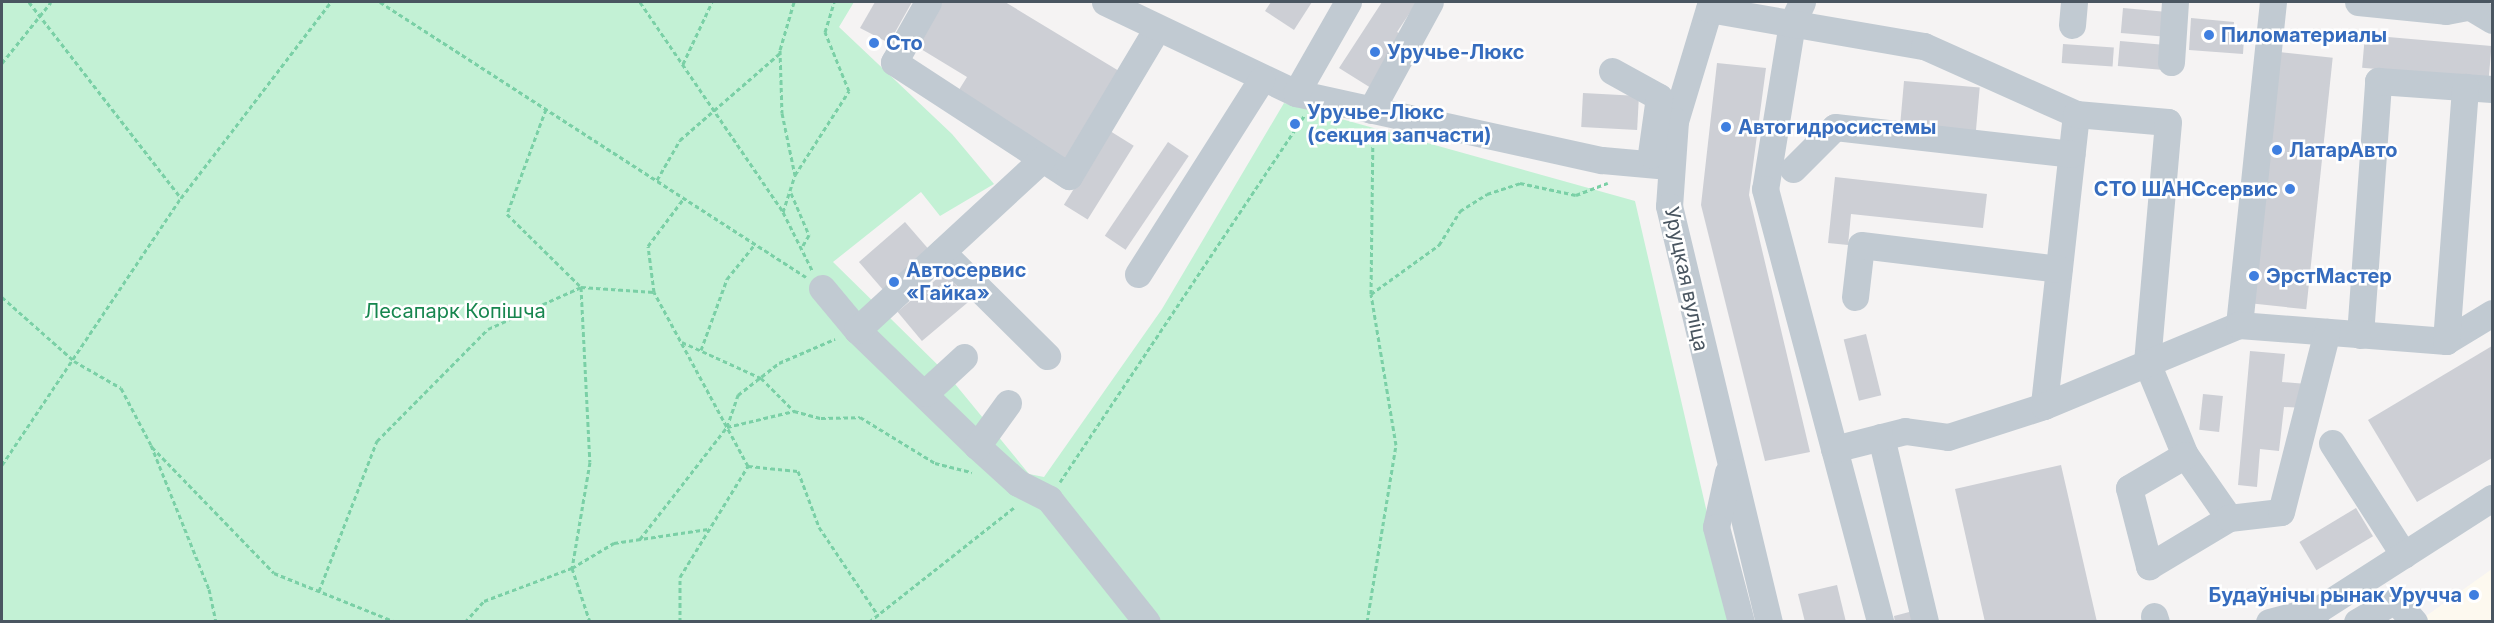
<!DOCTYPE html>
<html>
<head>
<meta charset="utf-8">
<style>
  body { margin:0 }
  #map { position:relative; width:2494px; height:623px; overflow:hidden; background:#f5f3f3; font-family:Inter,sans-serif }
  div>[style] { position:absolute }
  .commercial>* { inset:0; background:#fdf9ef }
  .green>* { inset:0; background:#c3f1d5 }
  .building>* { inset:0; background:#cdcfd5; transform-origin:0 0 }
  .path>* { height:3px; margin-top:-1.5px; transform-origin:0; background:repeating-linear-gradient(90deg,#7ad0a6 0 4.5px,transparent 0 7.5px) }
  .minor>* { height:27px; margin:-13.5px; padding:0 13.5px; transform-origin:13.5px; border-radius:13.5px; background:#c1cad2 }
  .dots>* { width:16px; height:16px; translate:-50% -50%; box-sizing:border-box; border:3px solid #fff; border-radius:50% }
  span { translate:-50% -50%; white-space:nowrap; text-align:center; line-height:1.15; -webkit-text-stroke:5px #fff; paint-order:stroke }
  .shop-label { font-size:20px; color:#366cbe; font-weight:700 }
  .left { translate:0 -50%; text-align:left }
  .right { translate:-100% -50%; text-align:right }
  .street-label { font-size:20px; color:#4a5661 }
  .park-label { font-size:20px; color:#17864f }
  .frame { position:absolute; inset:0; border:3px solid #4a5661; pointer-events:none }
</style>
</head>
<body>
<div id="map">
  <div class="commercial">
    <i style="clip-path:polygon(2492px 569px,2492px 621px,2419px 621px)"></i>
  </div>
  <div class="green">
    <i style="clip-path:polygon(2px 2px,854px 2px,839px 27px,952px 134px,994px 184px,940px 216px,921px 192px,833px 262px,946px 373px,1029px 474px,1044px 477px,1162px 309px,1284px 103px,1635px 201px,1732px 621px,2px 621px)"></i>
  </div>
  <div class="building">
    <i style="clip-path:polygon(875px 2px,912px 2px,889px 43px,860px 28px)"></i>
    <i style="clip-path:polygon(936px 2px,1005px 2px,1119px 71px,1066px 159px,957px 93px,967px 77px,911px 43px)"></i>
    <i style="clip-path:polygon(1271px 2px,1312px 2px,1294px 30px,1265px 11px)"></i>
    <i style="clip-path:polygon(1382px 2px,1417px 2px,1397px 32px,1404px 36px,1371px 88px,1339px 68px)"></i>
    <i style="left:2123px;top:8px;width:42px;height:25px;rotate:5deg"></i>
    <i style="clip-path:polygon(2191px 18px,2234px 22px,2233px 37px,2244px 38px,2243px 54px,2189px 50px)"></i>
    <i style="left:2365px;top:35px;width:127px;height:33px;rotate:5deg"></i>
    <i style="left:2120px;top:41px;width:43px;height:25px;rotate:5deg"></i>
    <i style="left:2063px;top:44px;width:51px;height:19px;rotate:4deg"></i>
    <i style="left:2279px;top:52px;width:54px;height:253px;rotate:6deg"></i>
    <i style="clip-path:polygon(1717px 63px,1766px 68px,1749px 195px,1810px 452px,1765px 461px,1701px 205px)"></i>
    <i style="left:1904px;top:81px;width:76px;height:46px;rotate:5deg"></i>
    <i style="left:1583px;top:93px;width:56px;height:34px;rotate:3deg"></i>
    <i style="left:1110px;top:131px;width:28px;height:87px;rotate:32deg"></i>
    <i style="left:1168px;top:142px;width:25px;height:113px;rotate:34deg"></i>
    <i style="clip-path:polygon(1835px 177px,1987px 194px,1983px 228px,1851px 214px,1848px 245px,1828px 243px)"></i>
    <i style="left:905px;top:222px;width:38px;height:61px;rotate:49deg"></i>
    <i style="left:945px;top:272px;width:38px;height:62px;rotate:50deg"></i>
    <i style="left:1866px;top:334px;width:63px;height:23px;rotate:76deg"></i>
    <i style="clip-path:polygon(2492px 346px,2492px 458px,2417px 502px,2368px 420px)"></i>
    <i style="clip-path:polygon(2250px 351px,2285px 354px,2282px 382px,2307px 384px,2305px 408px,2284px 407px,2279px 451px,2260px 449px,2257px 487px,2238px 485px)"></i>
    <i style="left:2203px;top:394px;width:20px;height:36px;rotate:6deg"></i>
    <i style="clip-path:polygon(2061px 465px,2097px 622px,1985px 622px,1955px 489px)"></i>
    <i style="left:2356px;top:508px;width:33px;height:66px;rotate:59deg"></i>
    <i style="clip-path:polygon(1837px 585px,1846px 622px,1805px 622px,1798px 594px)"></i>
    <i style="clip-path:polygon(1913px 611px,1916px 622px,1895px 622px,1894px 616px)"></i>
  </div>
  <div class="path">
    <i style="left:29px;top:2px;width:248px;rotate:52.2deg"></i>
    <i style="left:380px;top:2px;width:507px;rotate:32.84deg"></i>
    <i style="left:640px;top:2px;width:254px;rotate:55.7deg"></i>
    <i style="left:783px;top:212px;width:65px;rotate:63.4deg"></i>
    <i style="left:794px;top:2px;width:50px;rotate:106.3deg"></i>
    <i style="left:780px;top:50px;width:63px;rotate:88.2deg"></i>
    <i style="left:782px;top:113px;width:63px;rotate:78.2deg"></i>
    <i style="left:2px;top:63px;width:78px;rotate:-51.2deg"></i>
    <i style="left:683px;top:64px;width:68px;rotate:-64.9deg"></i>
    <i style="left:546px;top:109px;width:112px;rotate:110.4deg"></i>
    <i style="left:507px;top:214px;width:104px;rotate:44.6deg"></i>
    <i style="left:581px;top:287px;width:73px;rotate:3.9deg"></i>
    <i style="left:657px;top:180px;width:46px;rotate:-60.1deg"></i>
    <i style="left:680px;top:140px;width:133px;rotate:-41deg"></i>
    <i style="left:791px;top:193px;width:46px;rotate:66.8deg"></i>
    <i style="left:809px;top:235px;width:16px;rotate:120deg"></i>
    <i style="left:783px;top:212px;width:39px;rotate:-72deg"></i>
    <i style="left:795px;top:175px;width:100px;rotate:-57.3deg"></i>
    <i style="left:849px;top:91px;width:64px;rotate:-112.1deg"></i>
    <i style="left:825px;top:32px;width:31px;rotate:-73deg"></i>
    <i style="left:1371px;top:294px;width:163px;rotate:-89.3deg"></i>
    <i style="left:2px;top:297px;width:96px;rotate:41.6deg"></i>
    <i style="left:74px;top:361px;width:54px;rotate:29.9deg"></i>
    <i style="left:121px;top:388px;width:64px;rotate:62.2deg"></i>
    <i style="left:151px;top:445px;width:155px;rotate:68.1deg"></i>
    <i style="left:209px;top:589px;width:34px;rotate:78deg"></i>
    <i style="left:682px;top:342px;width:87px;rotate:24.5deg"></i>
    <i style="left:761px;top:378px;width:47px;rotate:45deg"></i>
    <i style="left:701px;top:350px;width:76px;rotate:-69.9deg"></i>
    <i style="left:727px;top:279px;width:45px;rotate:-51.3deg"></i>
    <i style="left:727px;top:427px;width:69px;rotate:-13.4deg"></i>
    <i style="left:794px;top:411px;width:28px;rotate:15deg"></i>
    <i style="left:821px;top:418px;width:39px;rotate:-1deg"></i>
    <i style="left:860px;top:417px;width:88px;rotate:31.5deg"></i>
    <i style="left:935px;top:463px;width:38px;rotate:14deg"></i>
    <i style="left:152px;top:447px;width:175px;rotate:45.9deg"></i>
    <i style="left:274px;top:573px;width:131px;rotate:21.9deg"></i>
    <i style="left:2px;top:465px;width:321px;rotate:-56.2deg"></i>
    <i style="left:181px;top:198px;width:247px;rotate:-52.6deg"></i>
    <i style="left:748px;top:466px;width:50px;rotate:5.7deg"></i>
    <i style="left:798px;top:471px;width:60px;rotate:69.4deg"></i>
    <i style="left:819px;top:527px;width:106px;rotate:56.2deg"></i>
    <i style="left:1060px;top:482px;width:440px;rotate:-56.3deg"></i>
    <i style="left:640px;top:539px;width:142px;rotate:-52.2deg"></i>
    <i style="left:727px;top:427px;width:34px;rotate:-71deg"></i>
    <i style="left:738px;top:395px;width:52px;rotate:-38deg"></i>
    <i style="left:779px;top:363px;width:61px;rotate:-23.2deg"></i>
    <i style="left:319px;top:591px;width:161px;rotate:-68.9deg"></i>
    <i style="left:377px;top:441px;width:158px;rotate:-45.3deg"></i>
    <i style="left:488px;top:329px;width:102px;rotate:-24.3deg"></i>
    <i style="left:581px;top:287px;width:175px;rotate:87.1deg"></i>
    <i style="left:590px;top:462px;width:108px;rotate:99.6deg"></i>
    <i style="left:572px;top:568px;width:57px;rotate:71.6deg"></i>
    <i style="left:465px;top:622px;width:28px;rotate:-48deg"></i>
    <i style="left:484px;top:601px;width:94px;rotate:-20.6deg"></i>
    <i style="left:572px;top:568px;width:49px;rotate:-30.8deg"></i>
    <i style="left:614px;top:543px;width:95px;rotate:-8.5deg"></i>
    <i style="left:680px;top:622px;width:45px;rotate:-90deg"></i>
    <i style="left:680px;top:577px;width:130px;rotate:-58.5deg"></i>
    <i style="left:748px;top:466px;width:198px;rotate:-118.4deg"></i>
    <i style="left:654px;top:292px;width:46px;rotate:-97.4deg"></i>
    <i style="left:648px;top:246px;width:60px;rotate:-53.1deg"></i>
    <i style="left:869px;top:622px;width:187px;rotate:-38.3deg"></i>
    <i style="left:1367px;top:622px;width:179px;rotate:-80.7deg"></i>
    <i style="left:1396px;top:445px;width:153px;rotate:-99.4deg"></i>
    <i style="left:1371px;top:294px;width:84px;rotate:-35.8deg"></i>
    <i style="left:1439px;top:245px;width:40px;rotate:-58deg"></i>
    <i style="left:1460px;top:211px;width:32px;rotate:-32deg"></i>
    <i style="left:1487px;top:194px;width:35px;rotate:-18deg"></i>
    <i style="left:1520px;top:183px;width:57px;rotate:12.1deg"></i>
    <i style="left:1576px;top:195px;width:34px;rotate:-21deg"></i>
  </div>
  <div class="minor">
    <i style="left:928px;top:2px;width:69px;rotate:119.5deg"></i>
    <i style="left:894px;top:62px;width:209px;rotate:33.1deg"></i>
    <i style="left:1069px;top:176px;width:170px;rotate:-59.2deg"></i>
    <i style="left:1105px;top:2px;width:212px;rotate:25.5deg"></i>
    <i style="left:1296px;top:93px;width:313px;rotate:12.4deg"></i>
    <i style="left:1602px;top:160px;width:67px;rotate:5.1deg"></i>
    <i style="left:1711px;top:2px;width:124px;rotate:106.8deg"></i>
    <i style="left:1675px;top:121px;width:85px;rotate:94deg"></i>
    <i style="left:1669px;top:206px;width:428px;rotate:76.5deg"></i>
    <i style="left:1802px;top:2px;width:23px;rotate:115deg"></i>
    <i style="left:1792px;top:23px;width:168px;rotate:99.2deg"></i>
    <i style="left:1765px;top:189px;width:448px;rotate:75.1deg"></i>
    <i style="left:2358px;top:2px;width:88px;rotate:5.8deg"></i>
    <i style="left:2446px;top:11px;width:20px;rotate:-11deg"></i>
    <i style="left:2462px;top:2px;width:35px;rotate:31deg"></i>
    <i style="left:1709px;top:9px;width:218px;rotate:9.8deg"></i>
    <i style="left:1924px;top:46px;width:167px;rotate:24.1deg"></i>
    <i style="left:2076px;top:114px;width:294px;rotate:96.3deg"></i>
    <i style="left:2072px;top:25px;width:23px;rotate:-85deg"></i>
    <i style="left:2171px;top:62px;width:60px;rotate:-86.2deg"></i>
    <i style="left:1612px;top:71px;width:54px;rotate:29deg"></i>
    <i style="left:1659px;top:97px;width:58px;rotate:98deg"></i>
    <i style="left:1296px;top:93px;width:105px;rotate:-60.3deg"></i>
    <i style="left:1371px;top:110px;width:123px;rotate:-61.4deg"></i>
    <i style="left:2076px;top:114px;width:92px;rotate:5deg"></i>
    <i style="left:2168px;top:122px;width:242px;rotate:95deg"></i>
    <i style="left:2147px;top:363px;width:100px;rotate:67.6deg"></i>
    <i style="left:1793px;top:169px;width:59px;rotate:-45deg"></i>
    <i style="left:1835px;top:127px;width:238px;rotate:6.5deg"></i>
    <i style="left:942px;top:252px;width:148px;rotate:44.7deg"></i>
    <i style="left:1138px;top:274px;width:230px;rotate:-57.6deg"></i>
    <i style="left:822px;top:288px;width:55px;rotate:50.2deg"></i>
    <i style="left:857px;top:330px;width:167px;rotate:44deg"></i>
    <i style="left:977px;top:446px;width:55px;rotate:42.1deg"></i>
    <i style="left:1018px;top:483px;width:35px;rotate:27deg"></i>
    <i style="left:1049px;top:499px;width:157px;rotate:51.5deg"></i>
    <i style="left:1855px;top:297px;width:52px;rotate:-83.4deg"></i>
    <i style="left:1861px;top:245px;width:199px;rotate:6.9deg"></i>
    <i style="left:2239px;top:325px;width:325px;rotate:-84deg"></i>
    <i style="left:857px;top:330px;width:252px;rotate:-42.7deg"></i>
    <i style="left:2360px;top:335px;width:255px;rotate:-85.9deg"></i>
    <i style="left:2378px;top:81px;width:114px;rotate:4deg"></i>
    <i style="left:2446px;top:341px;width:54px;rotate:-31.3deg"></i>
    <i style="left:925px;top:393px;width:53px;rotate:-42.7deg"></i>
    <i style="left:1881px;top:437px;width:190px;rotate:76.6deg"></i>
    <i style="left:2332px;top:443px;width:133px;rotate:57.3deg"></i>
    <i style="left:977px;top:446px;width:53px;rotate:-54.2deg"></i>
    <i style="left:1834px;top:449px;width:73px;rotate:-14.2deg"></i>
    <i style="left:1905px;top:431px;width:43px;rotate:7.9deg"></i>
    <i style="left:1948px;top:437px;width:101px;rotate:-17.9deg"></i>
    <i style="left:2044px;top:406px;width:211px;rotate:-22.6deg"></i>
    <i style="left:2239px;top:325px;width:208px;rotate:4.4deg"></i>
    <i style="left:2446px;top:341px;width:255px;rotate:-85.7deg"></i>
    <i style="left:1728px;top:472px;width:56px;rotate:102.3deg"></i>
    <i style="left:1716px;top:527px;width:98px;rotate:75.3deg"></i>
    <i style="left:2229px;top:518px;width:77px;rotate:-124.9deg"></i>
    <i style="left:2185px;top:455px;width:65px;rotate:149.5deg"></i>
    <i style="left:2129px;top:488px;width:81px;rotate:75.6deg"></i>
    <i style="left:2149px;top:566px;width:93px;rotate:-31deg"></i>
    <i style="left:2229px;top:518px;width:52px;rotate:-6.6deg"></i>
    <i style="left:2281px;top:512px;width:186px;rotate:-75.7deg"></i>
    <i style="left:2154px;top:616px;width:6px;rotate:72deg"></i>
    <i style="left:2269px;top:622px;width:52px;rotate:-14.6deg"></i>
    <i style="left:2319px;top:609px;width:206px;rotate:-32.7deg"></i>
    <i style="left:2357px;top:622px;width:44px;rotate:-30.1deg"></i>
    <i style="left:2395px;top:600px;width:29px;rotate:49deg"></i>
  </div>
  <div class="dots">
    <i style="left:2209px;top:35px;background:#3f7fe0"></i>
    <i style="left:874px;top:43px;background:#3f7fe0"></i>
    <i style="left:1375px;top:52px;background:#3f7fe0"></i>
    <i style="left:1295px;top:124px;background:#3f7fe0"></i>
    <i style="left:1726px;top:127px;background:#3f7fe0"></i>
    <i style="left:2277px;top:150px;background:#3f7fe0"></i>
    <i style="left:2290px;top:189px;background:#3f7fe0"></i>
    <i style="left:2254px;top:276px;background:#3f7fe0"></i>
    <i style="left:894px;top:282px;background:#3f7fe0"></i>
    <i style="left:2474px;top:595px;background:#3f7fe0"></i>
  </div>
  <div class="shop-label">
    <span class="left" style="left:2221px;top:35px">Пиломатериалы</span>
    <span class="left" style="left:886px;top:43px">Сто</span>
    <span class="left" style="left:1387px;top:52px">Уручье-Люкс</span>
    <span class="left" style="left:1307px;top:124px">Уручье-Люкс<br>(секция запчасти)</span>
    <span class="left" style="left:1738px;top:127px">Автогидросистемы</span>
    <span class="left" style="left:2289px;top:150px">ЛатарАвто</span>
    <span class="right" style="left:2278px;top:189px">СТО ШАНСсервис</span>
    <span class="left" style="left:906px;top:282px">Автосервис<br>«Гайка»</span>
    <span class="left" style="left:2266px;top:276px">ЭрстМастер</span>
    <span class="right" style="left:2462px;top:595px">Будаўнічы рынак Уручча</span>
  </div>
  <div class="street-label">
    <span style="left:1686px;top:279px;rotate:78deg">Уруцкая вуліца</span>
  </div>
  <div class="park-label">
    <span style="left:455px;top:311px">Лесапарк Копішча</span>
  </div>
  <div class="frame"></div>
</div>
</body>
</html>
